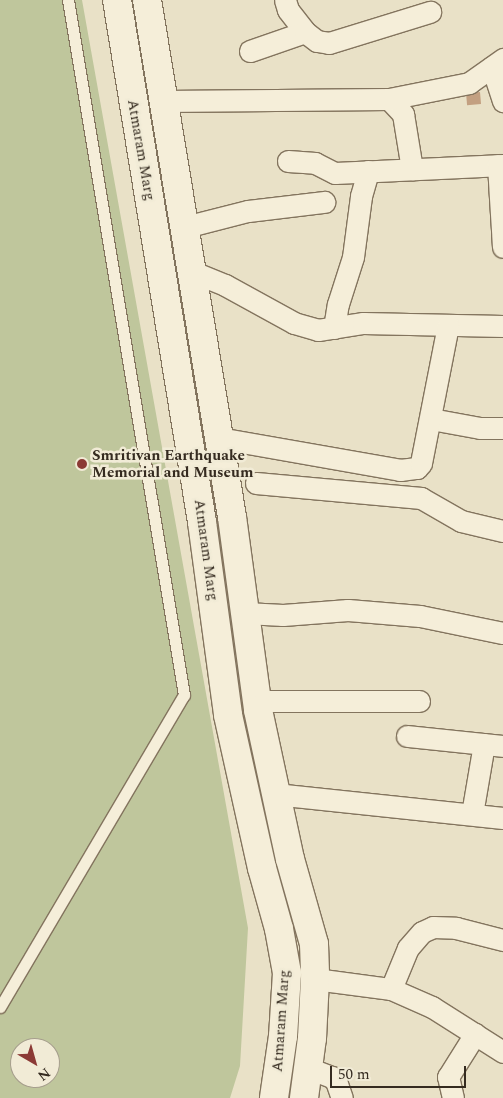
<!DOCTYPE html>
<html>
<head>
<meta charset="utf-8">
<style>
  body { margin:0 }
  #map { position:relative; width:503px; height:1098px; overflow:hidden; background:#e9e1c7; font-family:Spectral,serif }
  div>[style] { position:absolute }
  .green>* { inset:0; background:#bfc69c }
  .building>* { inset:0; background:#c3a081; transform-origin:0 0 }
  .roads { filter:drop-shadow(1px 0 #83745e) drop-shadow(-1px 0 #83745e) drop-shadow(0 1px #83745e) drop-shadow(0 -1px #83745e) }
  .service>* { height:11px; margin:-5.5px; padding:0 5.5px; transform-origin:5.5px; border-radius:5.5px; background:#f5eed9 }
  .minor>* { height:21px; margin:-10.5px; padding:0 10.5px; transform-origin:10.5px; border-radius:10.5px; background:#f5eed9 }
  .secondary>* { height:28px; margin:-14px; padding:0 14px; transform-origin:14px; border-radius:14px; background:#f5eed9 }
  .dots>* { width:14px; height:14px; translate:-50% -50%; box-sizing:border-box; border:2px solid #f1ebd6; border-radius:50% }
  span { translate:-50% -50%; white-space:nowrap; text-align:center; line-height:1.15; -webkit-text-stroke:5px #f1ebd6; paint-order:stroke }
  .street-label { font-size:15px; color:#352b20 }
  .poi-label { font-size:15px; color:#352b20; font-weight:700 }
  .left { translate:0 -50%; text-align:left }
  .north { position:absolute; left:10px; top:1038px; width:50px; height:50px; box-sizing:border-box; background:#f1ebd6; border:1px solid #a69e8d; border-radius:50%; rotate:142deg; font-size:14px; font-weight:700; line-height:20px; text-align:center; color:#352b20 }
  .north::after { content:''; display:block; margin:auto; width:18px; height:22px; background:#8b3a35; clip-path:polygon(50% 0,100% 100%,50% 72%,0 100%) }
  .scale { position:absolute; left:330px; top:1066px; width:136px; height:22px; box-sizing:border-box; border:2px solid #352b20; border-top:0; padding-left:6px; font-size:15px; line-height:18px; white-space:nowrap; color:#352b20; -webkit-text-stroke:4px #f1ebd6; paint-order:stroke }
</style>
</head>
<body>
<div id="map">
  <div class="green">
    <i style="clip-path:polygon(evenodd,0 0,82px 0,248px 928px,240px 1066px,230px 1098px,0 1098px,0 0,20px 1048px,50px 1048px,50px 1078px,20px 1078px,20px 1048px)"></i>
  </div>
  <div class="building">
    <i style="left:480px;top:92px;width:12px;height:14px;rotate:85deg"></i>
  </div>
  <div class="roads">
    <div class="service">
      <i style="left:0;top:1007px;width:362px;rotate:-59.5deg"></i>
      <i style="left:184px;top:695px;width:705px;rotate:-99.48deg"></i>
    </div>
    <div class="minor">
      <i style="left:285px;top:0;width:10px;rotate:73deg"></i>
      <i style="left:288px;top:10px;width:28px;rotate:52deg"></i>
      <i style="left:250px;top:51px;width:58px;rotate:-19.1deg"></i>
      <i style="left:305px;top:32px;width:15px;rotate:37deg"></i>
      <i style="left:317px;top:41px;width:12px;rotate:9deg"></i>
      <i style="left:329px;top:43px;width:106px;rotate:-17.1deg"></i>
      <i style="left:492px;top:67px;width:36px;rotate:72deg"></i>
      <i style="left:389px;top:99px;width:21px;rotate:47deg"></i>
      <i style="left:403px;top:114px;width:56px;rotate:80.7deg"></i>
      <i style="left:162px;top:101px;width:227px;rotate:-0.5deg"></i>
      <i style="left:389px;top:99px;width:82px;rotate:-11.3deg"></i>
      <i style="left:469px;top:83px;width:42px;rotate:-35.2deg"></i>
      <i style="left:288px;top:161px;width:27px;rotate:4deg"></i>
      <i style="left:315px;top:163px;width:22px;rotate:27deg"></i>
      <i style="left:335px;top:173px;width:168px;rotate:-2.7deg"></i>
      <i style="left:498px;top:165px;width:82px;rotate:86.5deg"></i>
      <i style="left:185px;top:227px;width:65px;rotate:-14.3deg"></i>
      <i style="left:248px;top:211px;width:77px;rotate:-6.8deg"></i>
      <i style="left:193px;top:272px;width:35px;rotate:22deg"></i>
      <i style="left:225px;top:285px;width:79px;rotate:28.8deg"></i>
      <i style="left:294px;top:323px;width:25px;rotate:16deg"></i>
      <i style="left:318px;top:330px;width:46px;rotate:-8.8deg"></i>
      <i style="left:363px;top:323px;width:140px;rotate:1.2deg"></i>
      <i style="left:334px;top:328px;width:24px;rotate:-81deg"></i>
      <i style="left:338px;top:304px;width:49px;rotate:-72.3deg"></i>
      <i style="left:353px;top:257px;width:62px;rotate:-82.5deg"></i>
      <i style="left:361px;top:196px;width:26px;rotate:-74deg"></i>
      <i style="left:431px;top:419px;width:50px;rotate:10.4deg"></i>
      <i style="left:480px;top:428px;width:23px"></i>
      <i style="left:219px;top:438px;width:184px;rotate:10deg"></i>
      <i style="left:400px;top:470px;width:17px;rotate:-7deg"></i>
      <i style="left:417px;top:468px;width:6px;rotate:-51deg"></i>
      <i style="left:421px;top:463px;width:140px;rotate:-78.9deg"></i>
      <i style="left:256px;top:483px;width:166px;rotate:5.2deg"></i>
      <i style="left:421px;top:498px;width:46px;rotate:29.9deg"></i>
      <i style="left:461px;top:521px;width:43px;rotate:13.4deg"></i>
      <i style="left:245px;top:613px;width:38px;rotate:3deg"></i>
      <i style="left:283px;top:615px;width:65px;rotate:-4.4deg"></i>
      <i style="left:348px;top:610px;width:72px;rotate:4.8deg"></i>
      <i style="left:420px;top:616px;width:85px;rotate:11.6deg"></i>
      <i style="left:257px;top:701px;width:162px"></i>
      <i style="left:407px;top:736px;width:97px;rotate:5.9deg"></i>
      <i style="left:275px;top:794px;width:229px;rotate:6deg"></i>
      <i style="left:472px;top:814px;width:71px;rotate:-80.3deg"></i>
      <i style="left:315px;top:979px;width:77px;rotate:7.5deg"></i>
      <i style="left:391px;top:989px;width:45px;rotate:23.7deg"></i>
      <i style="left:432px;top:1007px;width:84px;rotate:32.4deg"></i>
      <i style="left:391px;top:989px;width:44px;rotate:-67.5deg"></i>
      <i style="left:408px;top:948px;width:21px;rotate:-49deg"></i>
      <i style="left:422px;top:932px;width:12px;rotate:-24deg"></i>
      <i style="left:433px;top:927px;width:23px;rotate:2deg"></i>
      <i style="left:456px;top:928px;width:49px;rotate:14.3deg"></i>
      <i style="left:308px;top:1068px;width:26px;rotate:21deg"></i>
      <i style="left:332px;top:1077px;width:6px;rotate:45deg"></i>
      <i style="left:336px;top:1081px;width:18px;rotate:71deg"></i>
      <i style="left:453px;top:1098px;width:22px;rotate:-103deg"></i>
      <i style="left:448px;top:1077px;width:51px;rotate:-57.9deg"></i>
    </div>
    <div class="secondary">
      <i style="left:117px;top:0;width:529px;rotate:80.75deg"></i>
      <i style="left:202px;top:522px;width:195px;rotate:82.3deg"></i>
      <i style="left:228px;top:715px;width:157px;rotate:77.5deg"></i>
      <i style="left:262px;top:868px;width:63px;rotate:74.4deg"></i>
      <i style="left:279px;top:929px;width:45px;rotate:79.7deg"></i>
      <i style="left:287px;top:973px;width:63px;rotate:93.6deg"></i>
      <i style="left:283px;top:1036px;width:63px;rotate:98.3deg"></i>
      <i style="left:147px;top:0;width:524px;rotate:80.66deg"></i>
      <i style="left:232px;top:517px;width:195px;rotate:82.3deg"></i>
      <i style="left:258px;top:710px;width:152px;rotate:77.9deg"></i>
      <i style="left:290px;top:859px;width:88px;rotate:74.2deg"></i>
      <i style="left:314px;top:944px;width:35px;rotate:88deg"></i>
      <i style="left:315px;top:979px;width:59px;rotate:92.9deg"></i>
      <i style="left:312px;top:1038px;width:61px;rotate:97.6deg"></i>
    </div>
  </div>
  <div class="dots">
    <i style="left:82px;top:464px;background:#8b3a35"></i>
  </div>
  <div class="street-label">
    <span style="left:141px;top:150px;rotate:80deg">Atmaram Marg</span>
    <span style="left:206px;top:550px;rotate:82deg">Atmaram Marg</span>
    <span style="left:281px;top:1021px;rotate:-86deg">Atmaram Marg</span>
  </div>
  <div class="poi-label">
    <span class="left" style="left:92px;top:464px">Smritivan Earthquake<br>Memorial and Museum</span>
  </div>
  <div class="north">N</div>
  <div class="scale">50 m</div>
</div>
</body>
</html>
